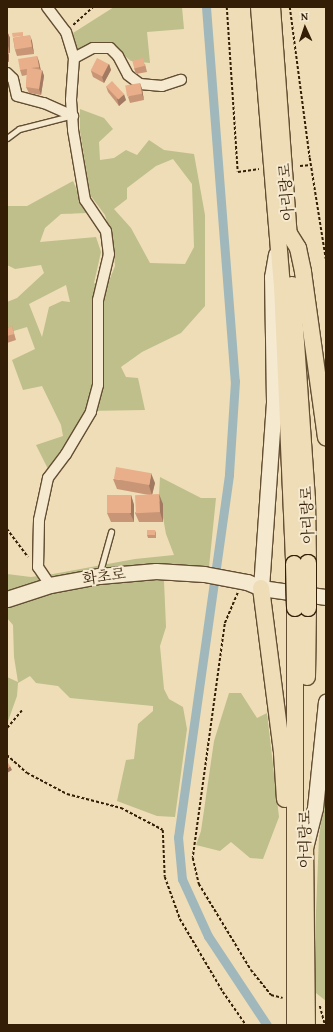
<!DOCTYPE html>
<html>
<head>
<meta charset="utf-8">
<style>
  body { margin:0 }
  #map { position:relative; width:333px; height:1032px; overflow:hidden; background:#efddb7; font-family:"Gentium Book Plus","Noto Serif KR",serif }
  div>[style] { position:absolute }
  .green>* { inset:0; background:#bebf8b }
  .canal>* { height:9px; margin:-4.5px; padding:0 4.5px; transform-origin:4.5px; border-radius:4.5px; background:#a0b8bb }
  .path>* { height:1.5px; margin-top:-0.75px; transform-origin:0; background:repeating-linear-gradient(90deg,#341f06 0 3px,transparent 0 5px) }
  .roads { filter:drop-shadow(1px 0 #634e32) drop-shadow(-1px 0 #634e32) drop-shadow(0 1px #634e32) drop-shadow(0 -1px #634e32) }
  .lane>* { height:5px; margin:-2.5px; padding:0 2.5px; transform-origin:2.5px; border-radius:2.5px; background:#f5e9d0 }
  .street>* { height:10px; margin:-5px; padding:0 5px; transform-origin:5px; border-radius:5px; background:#f5e9d0 }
  .secondary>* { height:15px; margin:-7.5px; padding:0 7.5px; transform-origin:7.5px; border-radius:7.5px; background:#f5e9d0 }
  .primary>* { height:16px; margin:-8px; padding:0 8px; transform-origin:8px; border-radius:8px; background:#efddb7 }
  .bridges { filter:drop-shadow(1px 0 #341f06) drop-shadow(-1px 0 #341f06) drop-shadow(0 1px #341f06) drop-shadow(0 -1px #341f06) }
  .primary-bridge>* { height:16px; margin:-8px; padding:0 8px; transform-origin:8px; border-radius:8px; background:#efddb7 }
  .wall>* { inset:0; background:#c89677 }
  .shaded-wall>* { inset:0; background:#a27a61 }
  .building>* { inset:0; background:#e8af8a; transform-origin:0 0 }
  span { translate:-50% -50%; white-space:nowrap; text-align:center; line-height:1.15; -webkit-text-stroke:4px #f5e9d0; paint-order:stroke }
  .street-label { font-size:15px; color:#341f06 }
  .frame { position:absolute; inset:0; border:8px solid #341f06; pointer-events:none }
  .north { position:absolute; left:285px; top:8px; width:40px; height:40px; -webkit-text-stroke:3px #f5e9d0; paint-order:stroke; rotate:357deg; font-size:11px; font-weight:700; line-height:16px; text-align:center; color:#341f06 }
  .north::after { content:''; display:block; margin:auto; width:14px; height:18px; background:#341f06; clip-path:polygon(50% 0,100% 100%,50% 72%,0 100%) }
</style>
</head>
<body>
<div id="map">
  <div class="green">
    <i style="clip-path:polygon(114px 7px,182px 7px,184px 29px,147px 32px,150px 63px,131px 61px,108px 42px,77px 49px,73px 33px)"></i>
    <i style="clip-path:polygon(evenodd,80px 109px,104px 118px,113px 129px,99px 142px,100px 160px,114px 158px,126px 150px,137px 155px,149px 140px,164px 150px,194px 154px,205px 215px,205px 306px,181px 333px,142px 352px,121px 367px,126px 377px,138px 378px,145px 410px,87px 411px,48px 469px,36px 445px,63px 436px,61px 425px,42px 386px,23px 390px,12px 360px,35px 349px,27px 327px,7px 333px,7px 302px,17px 298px,44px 273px,41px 265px,15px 269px,7px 265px,7px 206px,27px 206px,73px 181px,87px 213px,61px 214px,45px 228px,40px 242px,96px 237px,101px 252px,94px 283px,105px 291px,115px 266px,113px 242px,105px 215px,90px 195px,80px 131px,80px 109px,173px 159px,192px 184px,194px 247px,185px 264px,150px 263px,131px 228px,114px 209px,127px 199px,127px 188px,156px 166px,173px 159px,80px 109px,66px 285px,70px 302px,62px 301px,49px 307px,42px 337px,29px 304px,66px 285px)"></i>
    <i style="clip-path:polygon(160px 477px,201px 498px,216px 498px,209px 567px,144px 566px,164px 581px,166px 627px,160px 646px,164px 689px,169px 699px,183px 707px,187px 729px,175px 817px,157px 816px,117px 801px,126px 760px,134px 759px,138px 724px,153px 711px,153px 706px,70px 698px,58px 686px,36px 683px,30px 676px,18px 683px,17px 696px,7px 724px,7px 677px,18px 682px,14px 657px,13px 625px,7px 618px,7px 574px,31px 577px,53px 574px,135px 559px,174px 555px,166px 534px,159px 495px)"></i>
    <i style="clip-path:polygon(229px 693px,241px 693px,257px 718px,267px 713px,279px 817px,263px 859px,250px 858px,231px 842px,220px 851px,196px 845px,201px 831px,214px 741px)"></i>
    <i style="clip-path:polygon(326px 786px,326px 1001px,316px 993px,314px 962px,319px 837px)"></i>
  </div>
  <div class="canal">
    <i style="left:206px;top:7px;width:375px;rotate:85.6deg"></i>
    <i style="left:235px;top:381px;width:94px;rotate:93.7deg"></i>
    <i style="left:229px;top:475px;width:366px;rotate:98deg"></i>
    <i style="left:178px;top:837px;width:42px;rotate:84.6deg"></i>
    <i style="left:182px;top:879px;width:63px;rotate:65.5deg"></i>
    <i style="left:208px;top:936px;width:107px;rotate:56.5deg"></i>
  </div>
  <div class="path">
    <i style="left:227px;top:7px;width:165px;rotate:86.2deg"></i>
    <i style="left:238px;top:172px;width:21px;rotate:-8deg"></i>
    <i style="left:290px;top:7px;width:152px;rotate:82.5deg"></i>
    <i style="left:310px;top:158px;width:102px;rotate:81deg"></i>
    <i style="left:73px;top:25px;width:27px;rotate:-42deg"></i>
    <i style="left:300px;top:166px;width:11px;rotate:-5deg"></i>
    <i style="left:7px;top:529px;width:35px;rotate:53deg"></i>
    <i style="left:238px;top:593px;width:34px;rotate:113deg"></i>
    <i style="left:225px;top:624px;width:236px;rotate:97.8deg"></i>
    <i style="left:193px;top:858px;width:27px;rotate:77deg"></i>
    <i style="left:199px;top:884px;width:100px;rotate:58.8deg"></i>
    <i style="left:251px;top:970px;width:32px;rotate:51deg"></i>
    <i style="left:271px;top:995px;width:12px;rotate:14deg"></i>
    <i style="left:7px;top:728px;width:23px;rotate:-50deg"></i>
    <i style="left:7px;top:755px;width:27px;rotate:42deg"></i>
    <i style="left:27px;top:773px;width:45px;rotate:27.7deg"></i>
    <i style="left:67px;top:794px;width:56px;rotate:14.5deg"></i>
    <i style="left:121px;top:808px;width:47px;rotate:27.6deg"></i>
    <i style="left:163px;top:830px;width:47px;rotate:87.6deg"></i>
    <i style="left:165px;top:877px;width:45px;rotate:70.3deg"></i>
    <i style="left:180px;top:919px;width:85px;rotate:59.5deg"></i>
    <i style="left:223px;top:992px;width:40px;rotate:55.1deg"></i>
    <i style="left:320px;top:1006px;width:20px;rotate:75deg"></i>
  </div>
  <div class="roads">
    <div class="lane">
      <i style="left:7px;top:138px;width:15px;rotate:-37deg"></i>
      <i style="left:19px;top:129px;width:53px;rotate:-14.3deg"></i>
      <i style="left:99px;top:575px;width:45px;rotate:-74.4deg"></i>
    </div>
    <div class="street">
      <i style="left:47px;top:7px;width:31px;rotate:53deg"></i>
      <i style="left:66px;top:32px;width:27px;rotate:73deg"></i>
      <i style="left:74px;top:58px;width:42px;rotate:94.1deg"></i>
      <i style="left:71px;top:100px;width:30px;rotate:86deg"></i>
      <i style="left:73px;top:130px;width:71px;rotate:80.3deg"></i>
      <i style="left:85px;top:200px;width:37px;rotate:56deg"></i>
      <i style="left:106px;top:231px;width:23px;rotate:83deg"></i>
      <i style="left:109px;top:254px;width:47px;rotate:103.4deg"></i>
      <i style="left:98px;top:300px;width:85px;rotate:90deg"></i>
      <i style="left:98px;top:385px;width:28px;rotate:105deg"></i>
      <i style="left:91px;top:412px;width:49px;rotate:120.8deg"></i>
      <i style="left:66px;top:454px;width:30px;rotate:127deg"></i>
      <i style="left:48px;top:478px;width:43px;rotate:102.1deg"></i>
      <i style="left:39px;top:520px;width:47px;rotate:91.2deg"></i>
      <i style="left:38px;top:567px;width:22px;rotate:56deg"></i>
      <i style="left:74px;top:58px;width:21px;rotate:-28deg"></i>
      <i style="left:93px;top:48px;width:17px"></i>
      <i style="left:110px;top:48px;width:11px;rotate:45deg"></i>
      <i style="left:118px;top:56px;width:21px;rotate:62deg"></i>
      <i style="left:128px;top:75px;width:15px;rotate:37deg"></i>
      <i style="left:140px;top:84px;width:22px;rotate:5deg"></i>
      <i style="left:162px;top:86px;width:20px;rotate:-18deg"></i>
      <i style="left:7px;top:73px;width:8px;rotate:45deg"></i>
      <i style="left:13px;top:79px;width:17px;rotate:77deg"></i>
      <i style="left:17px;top:96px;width:28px;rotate:15deg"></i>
      <i style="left:44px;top:103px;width:32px;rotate:24deg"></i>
    </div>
    <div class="secondary">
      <i style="left:261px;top:588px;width:187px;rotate:-86deg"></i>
      <i style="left:274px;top:401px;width:124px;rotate:-90.9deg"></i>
      <i style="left:272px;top:277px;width:23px;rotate:-80deg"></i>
      <i style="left:7px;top:599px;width:45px;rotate:-18deg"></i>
      <i style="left:50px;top:585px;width:50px;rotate:-10.4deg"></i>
      <i style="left:99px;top:576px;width:57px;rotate:-5deg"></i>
      <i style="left:156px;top:571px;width:48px;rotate:3.6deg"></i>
      <i style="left:204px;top:574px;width:44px;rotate:10.5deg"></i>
      <i style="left:247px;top:582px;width:15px;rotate:23deg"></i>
      <i style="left:261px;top:588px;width:66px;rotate:7.9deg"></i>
      <i style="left:305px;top:848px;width:41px;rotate:-76deg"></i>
      <i style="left:315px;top:808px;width:107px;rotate:-84.1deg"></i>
    </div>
    <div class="primary">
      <i style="left:259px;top:7px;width:279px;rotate:85.3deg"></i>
      <i style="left:282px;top:285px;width:279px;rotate:87.5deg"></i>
      <i style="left:272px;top:7px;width:230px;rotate:85.8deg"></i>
      <i style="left:288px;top:232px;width:19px;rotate:58deg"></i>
      <i style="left:298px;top:248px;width:25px;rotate:78deg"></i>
      <i style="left:303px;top:272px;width:167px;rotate:82.1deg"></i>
      <i style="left:292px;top:285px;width:215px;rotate:86deg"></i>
      <i style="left:307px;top:499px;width:64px;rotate:89.1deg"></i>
      <i style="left:261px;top:588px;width:166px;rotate:82.7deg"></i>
      <i style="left:282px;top:753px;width:46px;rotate:86.3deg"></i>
      <i style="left:307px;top:677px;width:69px;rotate:-89.2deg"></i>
      <i style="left:305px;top:841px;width:184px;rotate:89.4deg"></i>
      <i style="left:295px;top:1025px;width:417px;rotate:-90deg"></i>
    </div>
  </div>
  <div class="bridges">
    <div class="primary-bridge">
      <i style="left:294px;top:564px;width:44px;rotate:88.7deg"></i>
      <i style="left:308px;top:608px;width:45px;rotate:-90deg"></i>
    </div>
  </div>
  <div class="wall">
    <i style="clip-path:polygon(7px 31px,10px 38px,10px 53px,8px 53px,9px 55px,9px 62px,7px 62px)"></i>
    <i style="clip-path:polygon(24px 36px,32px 41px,34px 54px,17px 56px,15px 50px,13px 38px)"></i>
    <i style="clip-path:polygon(37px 56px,39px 62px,41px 70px,42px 70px,44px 76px,41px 95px,29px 93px,26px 87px,27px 75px,22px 76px,20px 70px)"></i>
    <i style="clip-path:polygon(109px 64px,111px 70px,104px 83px,93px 77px,91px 71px)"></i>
    <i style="clip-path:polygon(145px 64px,147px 72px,136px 74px,134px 68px)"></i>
    <i style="clip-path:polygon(140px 83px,142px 89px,144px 100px,130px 103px,128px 97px)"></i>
    <i style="clip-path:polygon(106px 86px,126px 100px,119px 106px,108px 92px)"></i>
    <i style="clip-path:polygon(12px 326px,16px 340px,7px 343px,7px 328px)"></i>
    <i style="clip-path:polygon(113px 479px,155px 483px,152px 495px,163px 504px,163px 522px,139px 522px,135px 513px,149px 495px,117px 489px)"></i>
    <i style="clip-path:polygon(131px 495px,134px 505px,134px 522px,111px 522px,107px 513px)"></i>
    <i style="clip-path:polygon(155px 530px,156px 533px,156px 538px,148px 538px,147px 535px)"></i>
  </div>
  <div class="shaded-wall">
    <i style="clip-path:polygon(7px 31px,10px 38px,10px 53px,8px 46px)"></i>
    <i style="clip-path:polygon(30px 35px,32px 41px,34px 54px,32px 47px)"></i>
    <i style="clip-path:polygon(7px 50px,9px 55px,9px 62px,7px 57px)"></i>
    <i style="clip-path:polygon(37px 56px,39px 62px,41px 73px,39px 67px)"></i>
    <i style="clip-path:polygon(109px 64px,111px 70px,104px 83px,102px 77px)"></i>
    <i style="clip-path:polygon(42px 70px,44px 76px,41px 95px,39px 89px)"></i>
    <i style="clip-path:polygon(140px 83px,142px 89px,144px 100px,142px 94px)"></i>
    <i style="clip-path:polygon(124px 94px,126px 100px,119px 106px,117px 99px)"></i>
    <i style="clip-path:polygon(151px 473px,155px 483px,152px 495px,149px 486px)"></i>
    <i style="clip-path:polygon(159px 494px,163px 504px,163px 522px,160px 512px)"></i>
    <i style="clip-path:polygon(131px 495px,134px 505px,134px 522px,130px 513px)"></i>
    <i style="clip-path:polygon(10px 766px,12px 770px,7px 773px,7px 769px)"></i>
  </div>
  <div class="building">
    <i style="clip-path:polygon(7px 31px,8px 46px,7px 46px)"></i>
    <i style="clip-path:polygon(23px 32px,23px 36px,13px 37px,13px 38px,12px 33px)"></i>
    <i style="left:30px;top:35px;width:12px;height:17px;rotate:81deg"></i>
    <i style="clip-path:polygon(37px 56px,39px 67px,31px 68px,42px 70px,39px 89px,26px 87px,27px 69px,20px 70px,18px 59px)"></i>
    <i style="left:97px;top:58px;width:13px;height:14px;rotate:27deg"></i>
    <i style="left:143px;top:58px;width:8px;height:11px;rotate:76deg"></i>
    <i style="left:112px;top:81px;width:18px;height:8px;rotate:47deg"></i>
    <i style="left:140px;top:83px;width:11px;height:15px;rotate:80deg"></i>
    <i style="clip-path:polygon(12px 326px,14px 334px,7px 336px,7px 328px)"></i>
    <i style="left:116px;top:467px;width:36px;height:12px;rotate:10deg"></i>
    <i style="left:159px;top:494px;width:18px;height:24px;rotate:87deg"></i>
    <i style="left:107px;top:495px;width:24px;height:18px"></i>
    <i style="left:147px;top:530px;width:8px;height:5px"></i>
    <i style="clip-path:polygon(7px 761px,10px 766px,7px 769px)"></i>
  </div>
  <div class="street-label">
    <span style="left:286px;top:192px;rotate:-94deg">아리랑로</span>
    <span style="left:307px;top:515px;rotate:-92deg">아리랑로</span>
    <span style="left:104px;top:576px;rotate:-8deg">화초로</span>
    <span style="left:305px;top:839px;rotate:-90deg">아리랑로</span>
  </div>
  <div class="frame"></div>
  <div class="north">N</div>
</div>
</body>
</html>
